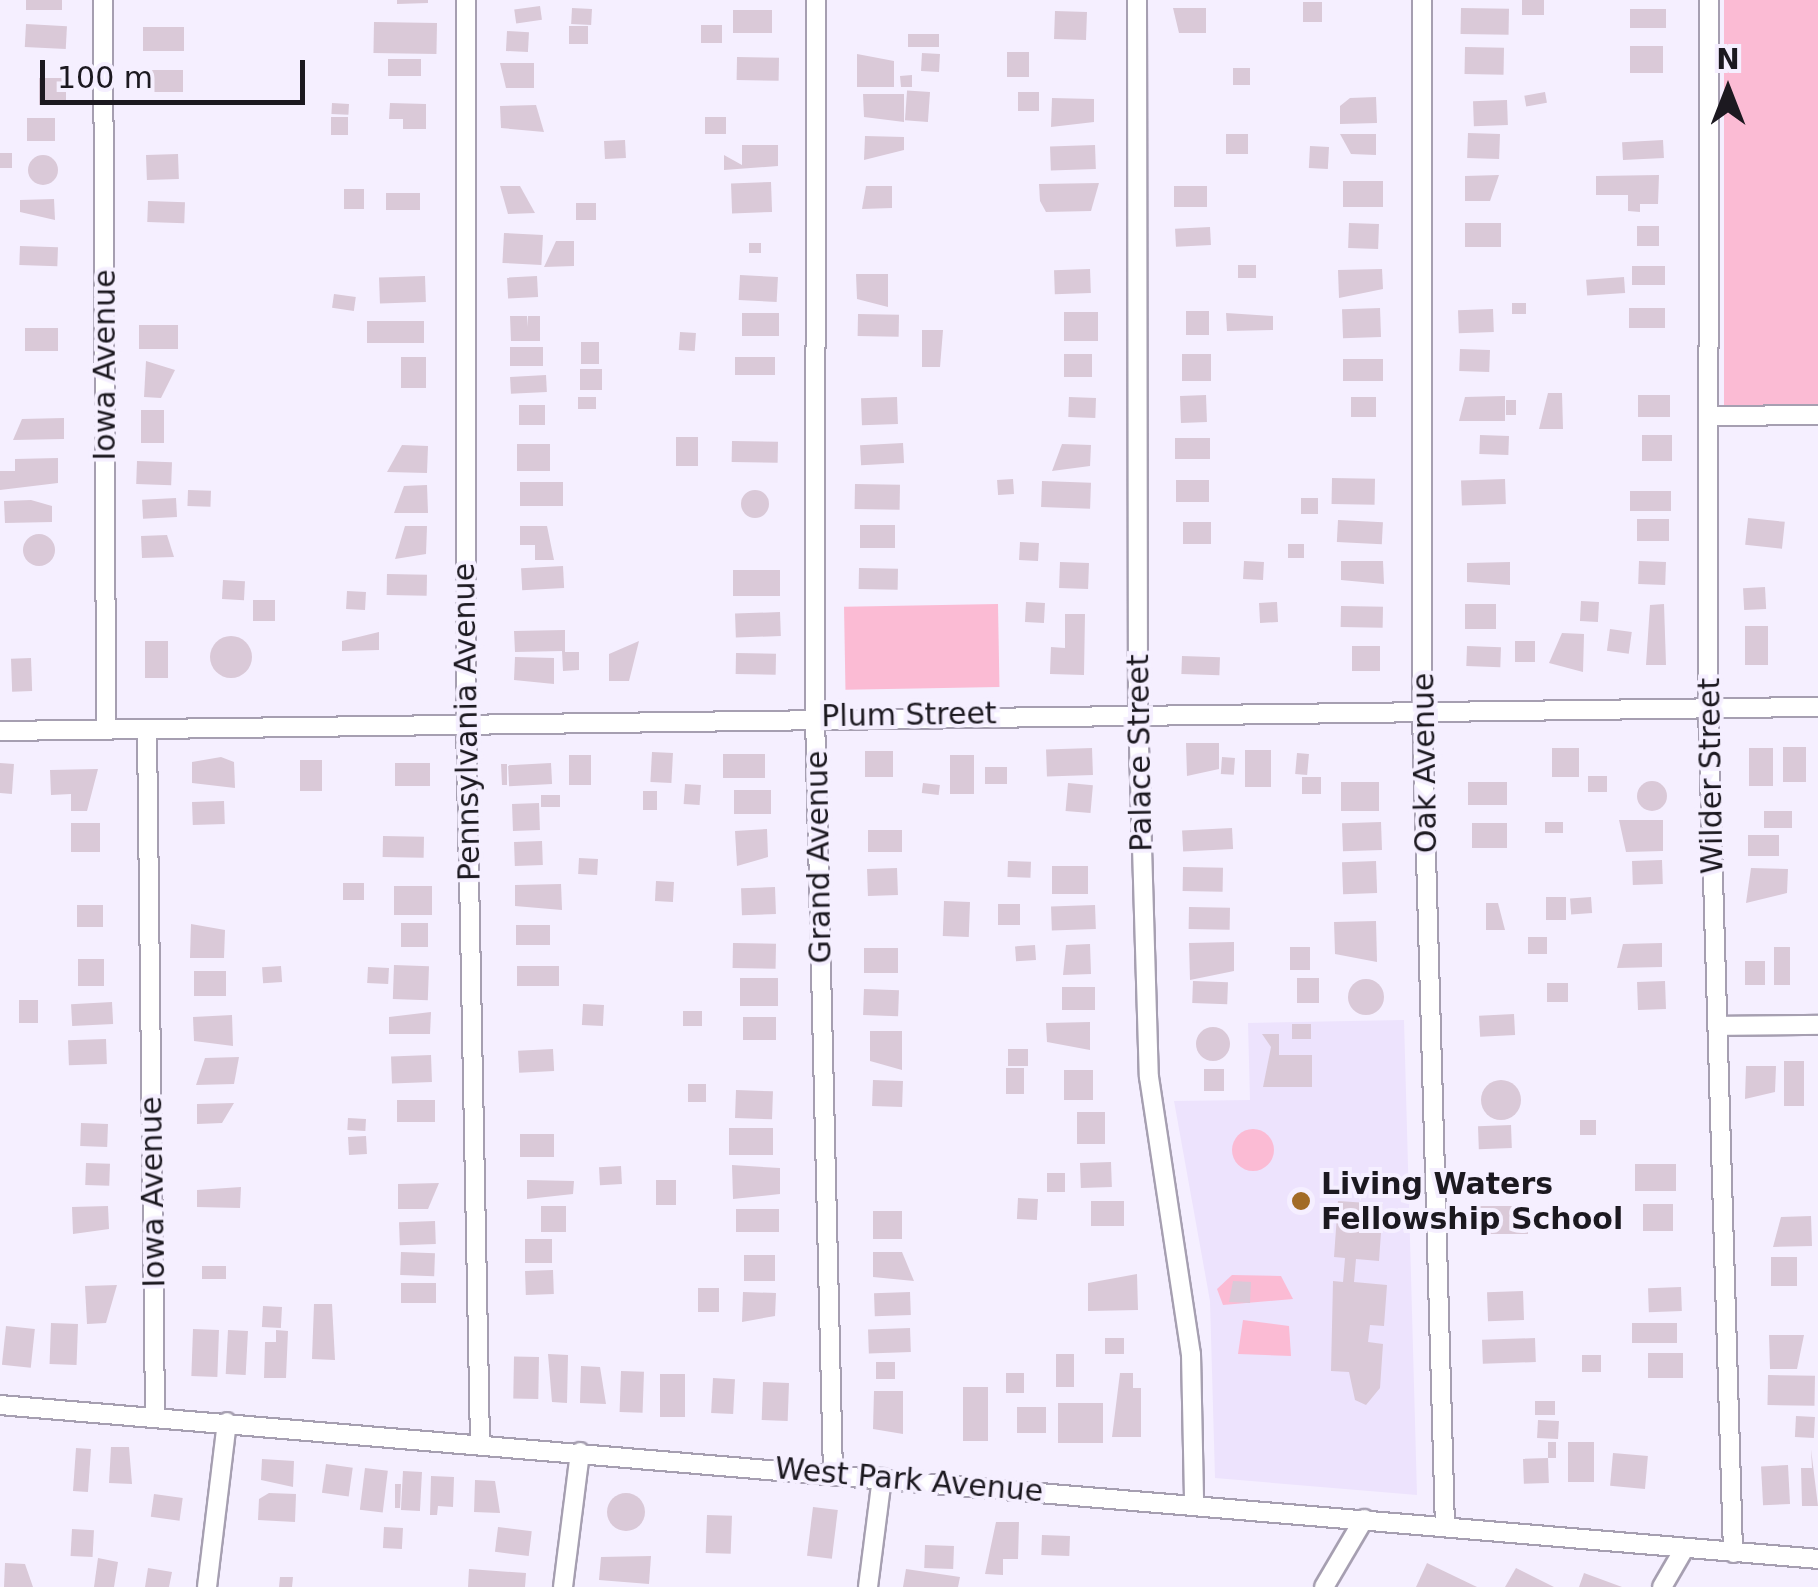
<!DOCTYPE html>
<html>
<head>
<meta charset="utf-8">
<style>
  body { margin:0 }
  #map { position:relative; width:1818px; height:1587px; overflow:hidden; background:#f5efff; font-family:"DejaVu Sans",sans-serif }
  div>[style] { position:absolute }
  .built>* { inset:0; background:#ede3fd }
  .green>* { inset:0; background:#fbbbd4; transform-origin:0 0 }
  .round { border-radius:50% }
  .building>* { inset:0; background:#dac9d8; transform-origin:0 0 }
  .roads { filter:drop-shadow(2px 0 #a69fb1) drop-shadow(-2px 0 #a69fb1) drop-shadow(0 2px #a69fb1) drop-shadow(0 -2px #a69fb1) }
  .minor>* { height:18px; margin:-9px; padding:0 9px; transform-origin:9px; border-radius:9px; background:#fff }
  .dots>* { width:28px; height:28px; translate:-50% -50%; box-sizing:border-box; border:5px solid #f5efff; border-radius:50% }
  span { translate:-50% -50%; white-space:nowrap; text-align:center; line-height:1.15; -webkit-text-stroke:8px #f5efff; paint-order:stroke }
  .street-label { font-size:30px; color:#1c1920 }
  .poi-label { font-size:30px; color:#1c1920; font-weight:700 }
  .left { translate:0 -50%; text-align:left }
  .north { position:absolute; left:1678px; top:40px; width:100px; height:100px; -webkit-text-stroke:8px #f5efff; paint-order:stroke; rotate:0deg; font-size:28px; font-weight:700; line-height:40px; text-align:center; color:#1c1920 }
  .north::after { content:''; display:block; margin:auto; width:35px; height:45px; background:#1c1920; clip-path:polygon(50% 0,100% 100%,50% 72%,0 100%) }
  .scale { position:absolute; left:40px; top:60px; width:265px; height:45px; box-sizing:border-box; border:5px solid #1c1920; border-top:0; padding-left:12px; font-size:30px; line-height:35px; white-space:nowrap; color:#1c1920; -webkit-text-stroke:8px #f5efff; paint-order:stroke }
</style>
</head>
<body>
<div id="map">
  <div class="built">
    <i style="clip-path:polygon(1404px 1020px,1417px 1495px,1215px 1478px,1210px 1301px,1174px 1101px,1250px 1100px,1248px 1023px)"></i>
  </div>
  <div class="green">
    <i style="left:1724px;top:0;width:94px;height:407px"></i>
    <i style="left:998px;top:604px;width:83px;height:154px;rotate:89deg"></i>
    <i class="round" style="left:1232px;top:1129px;width:42px;height:42px"></i>
    <i style="clip-path:polygon(1232px 1275px,1281px 1276px,1293px 1299px,1223px 1305px,1217px 1289px)"></i>
    <i style="clip-path:polygon(1243px 1320px,1289px 1326px,1291px 1356px,1238px 1354px)"></i>
  </div>
  <div class="building">
    <i style="left:26px;top:0;width:36px;height:10px"></i>
    <i style="clip-path:polygon(397px 0,428px 0,428px 3px,397px 4px)"></i>
    <i style="left:1522px;top:0;width:22px;height:15px"></i>
    <i style="left:1303px;top:2px;width:19px;height:20px"></i>
    <i style="left:540px;top:6px;width:14px;height:26px;rotate:82deg"></i>
    <i style="left:572px;top:8px;width:20px;height:16px;rotate:3deg"></i>
    <i style="clip-path:polygon(1173px 8px,1206px 8px,1206px 33px,1179px 33px)"></i>
    <i style="left:1461px;top:8px;width:48px;height:26px;rotate:1deg"></i>
    <i style="left:1630px;top:9px;width:36px;height:19px"></i>
    <i style="left:772px;top:10px;width:23px;height:39px;rotate:90deg"></i>
    <i style="left:1055px;top:11px;width:32px;height:28px;rotate:2deg"></i>
    <i style="left:374px;top:22px;width:63px;height:31px;rotate:1deg"></i>
    <i style="left:26px;top:24px;width:41px;height:23px;rotate:3deg"></i>
    <i style="left:701px;top:25px;width:21px;height:18px"></i>
    <i style="left:569px;top:26px;width:19px;height:18px"></i>
    <i style="left:143px;top:27px;width:41px;height:24px"></i>
    <i style="left:507px;top:31px;width:22px;height:20px;rotate:3deg"></i>
    <i style="left:908px;top:34px;width:31px;height:13px"></i>
    <i style="left:1630px;top:46px;width:33px;height:27px"></i>
    <i style="left:1465px;top:47px;width:39px;height:27px;rotate:1deg"></i>
    <i style="left:1007px;top:52px;width:22px;height:25px"></i>
    <i style="left:922px;top:53px;width:18px;height:18px;rotate:3deg"></i>
    <i style="clip-path:polygon(857px 54px,894px 61px,894px 87px,857px 87px)"></i>
    <i style="left:737px;top:57px;width:42px;height:23px;rotate:1deg"></i>
    <i style="left:388px;top:59px;width:33px;height:17px"></i>
    <i style="clip-path:polygon(500px 63px,534px 63px,534px 88px,506px 88px)"></i>
    <i style="left:1233px;top:68px;width:17px;height:17px"></i>
    <i style="left:145px;top:70px;width:38px;height:22px"></i>
    <i style="clip-path:polygon(912px 75px,912px 87px,901px 87px,900px 76px)"></i>
    <i style="left:39px;top:78px;width:27px;height:27px"></i>
    <i style="left:930px;top:92px;width:30px;height:23px;rotate:94deg"></i>
    <i style="left:1018px;top:92px;width:21px;height:19px"></i>
    <i style="left:1545px;top:92px;width:11px;height:21px;rotate:80deg"></i>
    <i style="clip-path:polygon(863px 94px,904px 94px,904px 122px,864px 117px)"></i>
    <i style="clip-path:polygon(1376px 97px,1377px 123px,1340px 124px,1340px 106px,1350px 98px)"></i>
    <i style="clip-path:polygon(1052px 98px,1094px 99px,1094px 122px,1051px 127px)"></i>
    <i style="left:1507px;top:100px;width:25px;height:34px;rotate:88deg"></i>
    <i style="left:332px;top:103px;width:17px;height:11px;rotate:3deg"></i>
    <i style="clip-path:polygon(390px 103px,426px 104px,426px 129px,403px 129px,403px 119px,389px 119px)"></i>
    <i style="clip-path:polygon(536px 105px,544px 132px,501px 128px,500px 106px)"></i>
    <i style="left:331px;top:117px;width:17px;height:18px"></i>
    <i style="left:705px;top:117px;width:21px;height:17px"></i>
    <i style="left:27px;top:118px;width:28px;height:23px"></i>
    <i style="left:1468px;top:133px;width:32px;height:25px;rotate:2deg"></i>
    <i style="left:1248px;top:134px;width:20px;height:22px;rotate:90deg"></i>
    <i style="clip-path:polygon(1340px 134px,1376px 134px,1376px 155px,1351px 154px)"></i>
    <i style="clip-path:polygon(865px 136px,904px 137px,904px 150px,864px 160px)"></i>
    <i style="left:625px;top:140px;width:18px;height:21px;rotate:87deg"></i>
    <i style="left:1663px;top:140px;width:18px;height:41px;rotate:87deg"></i>
    <i style="clip-path:polygon(742px 145px,778px 145px,778px 166px,724px 170px,724px 155px,742px 165px)"></i>
    <i style="left:1095px;top:145px;width:24px;height:45px;rotate:88deg"></i>
    <i style="left:1310px;top:146px;width:19px;height:22px;rotate:3deg"></i>
    <i style="left:0;top:153px;width:12px;height:15px"></i>
    <i style="left:178px;top:154px;width:25px;height:32px;rotate:88deg"></i>
    <i class="round" style="left:28px;top:155px;width:30px;height:30px"></i>
    <i style="clip-path:polygon(1499px 175px,1490px 201px,1465px 201px,1465px 176px)"></i>
    <i style="clip-path:polygon(1659px 175px,1658px 204px,1640px 204px,1640px 212px,1628px 211px,1628px 195px,1596px 195px,1596px 176px)"></i>
    <i style="left:1383px;top:181px;width:26px;height:40px;rotate:90deg"></i>
    <i style="left:771px;top:182px;width:30px;height:40px;rotate:88deg"></i>
    <i style="clip-path:polygon(1099px 183px,1091px 211px,1046px 212px,1040px 201px,1039px 184px)"></i>
    <i style="clip-path:polygon(500px 186px,520px 186px,535px 213px,508px 214px)"></i>
    <i style="clip-path:polygon(866px 186px,892px 186px,892px 208px,862px 209px)"></i>
    <i style="left:1207px;top:186px;width:21px;height:33px;rotate:90deg"></i>
    <i style="left:344px;top:189px;width:20px;height:20px"></i>
    <i style="left:420px;top:193px;width:17px;height:34px;rotate:90deg"></i>
    <i style="clip-path:polygon(54px 199px,55px 220px,20px 212px,20px 200px)"></i>
    <i style="left:148px;top:201px;width:37px;height:21px;rotate:2deg"></i>
    <i style="left:596px;top:203px;width:17px;height:20px;rotate:90deg"></i>
    <i style="left:1349px;top:223px;width:30px;height:25px;rotate:2deg"></i>
    <i style="left:1465px;top:223px;width:36px;height:24px"></i>
    <i style="left:1637px;top:226px;width:22px;height:20px"></i>
    <i style="left:1210px;top:227px;width:18px;height:35px;rotate:87deg"></i>
    <i style="left:504px;top:233px;width:39px;height:30px;rotate:3deg"></i>
    <i style="clip-path:polygon(556px 241px,574px 241px,574px 266px,544px 267px)"></i>
    <i style="left:749px;top:243px;width:12px;height:10px"></i>
    <i style="left:20px;top:246px;width:38px;height:19px;rotate:2deg"></i>
    <i style="left:1238px;top:265px;width:18px;height:13px"></i>
    <i style="left:1632px;top:266px;width:33px;height:19px"></i>
    <i style="left:1090px;top:269px;width:24px;height:36px;rotate:88deg"></i>
    <i style="clip-path:polygon(1382px 269px,1383px 289px,1339px 298px,1338px 270px)"></i>
    <i style="clip-path:polygon(856px 274px,888px 274px,888px 307px,857px 299px)"></i>
    <i style="left:740px;top:275px;width:38px;height:25px;rotate:3deg"></i>
    <i style="left:425px;top:276px;width:26px;height:46px;rotate:88deg"></i>
    <i style="left:537px;top:276px;width:21px;height:30px;rotate:87deg"></i>
    <i style="left:1624px;top:277px;width:16px;height:38px;rotate:86deg"></i>
    <i style="left:334px;top:294px;width:22px;height:14px;rotate:8deg"></i>
    <i style="left:1512px;top:303px;width:14px;height:11px"></i>
    <i style="left:1380px;top:308px;width:29px;height:38px;rotate:88deg"></i>
    <i style="left:1665px;top:308px;width:20px;height:36px;rotate:90deg"></i>
    <i style="left:1493px;top:309px;width:23px;height:35px;rotate:88deg"></i>
    <i style="left:1186px;top:311px;width:23px;height:24px"></i>
    <i style="left:1064px;top:312px;width:34px;height:29px"></i>
    <i style="left:742px;top:313px;width:37px;height:23px"></i>
    <i style="clip-path:polygon(1226px 313px,1273px 316px,1273px 330px,1227px 331px)"></i>
    <i style="left:858px;top:314px;width:41px;height:22px;rotate:1deg"></i>
    <i style="clip-path:polygon(510px 316px,527px 316px,527px 327px,528px 316px,540px 316px,540px 341px,511px 341px)"></i>
    <i style="left:424px;top:321px;width:22px;height:57px;rotate:90deg"></i>
    <i style="left:139px;top:325px;width:39px;height:24px"></i>
    <i style="left:58px;top:328px;width:23px;height:33px;rotate:90deg"></i>
    <i style="clip-path:polygon(922px 330px,943px 330px,940px 367px,922px 367px)"></i>
    <i style="left:680px;top:332px;width:16px;height:18px;rotate:4deg"></i>
    <i style="left:581px;top:342px;width:18px;height:22px"></i>
    <i style="left:510px;top:347px;width:33px;height:19px"></i>
    <i style="left:1460px;top:349px;width:30px;height:22px;rotate:2deg"></i>
    <i style="left:1092px;top:354px;width:23px;height:28px;rotate:90deg"></i>
    <i style="left:1182px;top:354px;width:29px;height:27px"></i>
    <i style="left:401px;top:357px;width:25px;height:31px"></i>
    <i style="left:735px;top:357px;width:40px;height:18px"></i>
    <i style="left:1343px;top:359px;width:40px;height:22px"></i>
    <i style="clip-path:polygon(146px 361px,175px 370px,161px 398px,144px 397px)"></i>
    <i style="left:580px;top:369px;width:22px;height:21px"></i>
    <i style="left:546px;top:375px;width:17px;height:36px;rotate:87deg"></i>
    <i style="clip-path:polygon(1548px 393px,1562px 393px,1563px 429px,1539px 429px)"></i>
    <i style="left:1206px;top:395px;width:27px;height:26px;rotate:88deg"></i>
    <i style="left:1638px;top:395px;width:32px;height:22px"></i>
    <i style="clip-path:polygon(1505px 396px,1505px 421px,1459px 421px,1465px 397px)"></i>
    <i style="left:578px;top:397px;width:18px;height:12px"></i>
    <i style="left:897px;top:397px;width:27px;height:36px;rotate:88deg"></i>
    <i style="left:1069px;top:397px;width:27px;height:20px;rotate:2deg"></i>
    <i style="left:1351px;top:397px;width:25px;height:20px"></i>
    <i style="left:1506px;top:400px;width:10px;height:15px"></i>
    <i style="left:519px;top:405px;width:26px;height:20px"></i>
    <i style="left:141px;top:410px;width:23px;height:33px"></i>
    <i style="clip-path:polygon(64px 418px,64px 439px,13px 440px,22px 419px)"></i>
    <i style="left:1480px;top:435px;width:29px;height:19px;rotate:2deg"></i>
    <i style="left:1642px;top:435px;width:30px;height:26px"></i>
    <i style="left:676px;top:437px;width:22px;height:29px"></i>
    <i style="left:1210px;top:438px;width:21px;height:35px;rotate:90deg"></i>
    <i style="left:732px;top:441px;width:46px;height:21px;rotate:1deg"></i>
    <i style="left:903px;top:443px;width:20px;height:43px;rotate:87deg"></i>
    <i style="left:517px;top:444px;width:33px;height:27px"></i>
    <i style="clip-path:polygon(1062px 444px,1091px 445px,1090px 466px,1052px 471px)"></i>
    <i style="clip-path:polygon(402px 445px,428px 446px,427px 473px,387px 472px)"></i>
    <i style="clip-path:polygon(58px 458px,58px 483px,0 490px,0 471px,15px 471px,15px 459px)"></i>
    <i style="left:137px;top:461px;width:35px;height:23px;rotate:2deg"></i>
    <i style="left:1332px;top:478px;width:43px;height:26px;rotate:1deg"></i>
    <i style="left:1013px;top:479px;width:15px;height:16px;rotate:86deg"></i>
    <i style="left:1505px;top:479px;width:25px;height:44px;rotate:88deg"></i>
    <i style="left:1176px;top:480px;width:33px;height:22px"></i>
    <i style="left:1042px;top:481px;width:49px;height:26px;rotate:2deg"></i>
    <i style="left:520px;top:482px;width:43px;height:24px"></i>
    <i style="left:855px;top:484px;width:45px;height:25px;rotate:1deg"></i>
    <i style="clip-path:polygon(427px 485px,428px 513px,394px 513px,404px 486px)"></i>
    <i class="round" style="left:741px;top:490px;width:28px;height:28px"></i>
    <i style="left:188px;top:490px;width:23px;height:16px;rotate:2deg"></i>
    <i style="left:1671px;top:491px;width:20px;height:41px;rotate:90deg"></i>
    <i style="left:176px;top:498px;width:19px;height:34px;rotate:87deg"></i>
    <i style="left:1301px;top:498px;width:17px;height:16px"></i>
    <i style="clip-path:polygon(31px 500px,52px 506px,52px 522px,5px 523px,4px 501px)"></i>
    <i style="left:1748px;top:518px;width:37px;height:27px;rotate:6deg"></i>
    <i style="left:1637px;top:519px;width:32px;height:22px"></i>
    <i style="left:1338px;top:520px;width:45px;height:22px;rotate:3deg"></i>
    <i style="left:1183px;top:522px;width:28px;height:22px"></i>
    <i style="left:860px;top:525px;width:35px;height:23px"></i>
    <i style="clip-path:polygon(405px 526px,427px 526px,426px 554px,395px 559px)"></i>
    <i style="clip-path:polygon(520px 526px,547px 526px,554px 560px,535px 560px,535px 545px,520px 545px)"></i>
    <i class="round" style="left:23px;top:534px;width:32px;height:32px"></i>
    <i style="clip-path:polygon(167px 535px,174px 557px,142px 558px,141px 536px)"></i>
    <i style="left:1020px;top:542px;width:19px;height:18px;rotate:3deg"></i>
    <i style="left:1288px;top:544px;width:16px;height:14px"></i>
    <i style="left:1244px;top:561px;width:20px;height:18px;rotate:3deg"></i>
    <i style="clip-path:polygon(1341px 561px,1383px 561px,1384px 584px,1341px 580px)"></i>
    <i style="left:1639px;top:561px;width:27px;height:23px;rotate:2deg"></i>
    <i style="left:1060px;top:562px;width:29px;height:26px;rotate:2deg"></i>
    <i style="clip-path:polygon(1510px 562px,1510px 585px,1467px 582px,1467px 563px)"></i>
    <i style="left:563px;top:566px;width:22px;height:42px;rotate:87deg"></i>
    <i style="left:859px;top:568px;width:39px;height:21px;rotate:1deg"></i>
    <i style="left:733px;top:570px;width:47px;height:26px"></i>
    <i style="left:387px;top:574px;width:40px;height:21px;rotate:1deg"></i>
    <i style="left:223px;top:580px;width:22px;height:19px;rotate:3deg"></i>
    <i style="left:1765px;top:587px;width:22px;height:22px;rotate:87deg"></i>
    <i style="left:347px;top:591px;width:19px;height:18px;rotate:3deg"></i>
    <i style="left:275px;top:600px;width:21px;height:22px;rotate:90deg"></i>
    <i style="left:1581px;top:601px;width:18px;height:20px;rotate:3deg"></i>
    <i style="left:1026px;top:602px;width:19px;height:20px;rotate:3deg"></i>
    <i style="left:1277px;top:602px;width:20px;height:18px;rotate:87deg"></i>
    <i style="left:1465px;top:604px;width:31px;height:25px"></i>
    <i style="clip-path:polygon(1664px 604px,1666px 665px,1646px 665px,1650px 605px)"></i>
    <i style="left:1341px;top:606px;width:42px;height:21px;rotate:1deg"></i>
    <i style="left:780px;top:612px;width:24px;height:45px;rotate:88deg"></i>
    <i style="clip-path:polygon(1065px 614px,1085px 614px,1084px 675px,1050px 674px,1051px 647px,1065px 648px)"></i>
    <i style="left:1745px;top:626px;width:23px;height:39px"></i>
    <i style="left:1610px;top:629px;width:22px;height:22px;rotate:8deg"></i>
    <i style="clip-path:polygon(565px 630px,565px 652px,579px 652px,579px 670px,563px 671px,562px 651px,515px 652px,514px 631px)"></i>
    <i style="clip-path:polygon(379px 632px,379px 650px,342px 651px,342px 641px)"></i>
    <i style="clip-path:polygon(1562px 633px,1584px 634px,1583px 672px,1549px 663px)"></i>
    <i class="round" style="left:210px;top:636px;width:42px;height:42px"></i>
    <i style="left:145px;top:641px;width:23px;height:37px"></i>
    <i style="clip-path:polygon(639px 641px,629px 681px,609px 681px,609px 654px)"></i>
    <i style="left:1515px;top:641px;width:20px;height:21px"></i>
    <i style="left:1380px;top:646px;width:25px;height:28px;rotate:90deg"></i>
    <i style="left:1467px;top:646px;width:34px;height:20px;rotate:2deg"></i>
    <i style="left:736px;top:653px;width:40px;height:21px;rotate:1deg"></i>
    <i style="left:1182px;top:656px;width:38px;height:18px;rotate:2deg"></i>
    <i style="clip-path:polygon(515px 657px,554px 658px,554px 684px,514px 680px)"></i>
    <i style="left:31px;top:658px;width:33px;height:20px;rotate:88deg"></i>
    <i style="clip-path:polygon(1186px 743px,1219px 743px,1219px 769px,1187px 776px)"></i>
    <i style="left:1783px;top:747px;width:23px;height:35px"></i>
    <i style="left:1092px;top:748px;width:27px;height:46px;rotate:88deg"></i>
    <i style="left:1552px;top:748px;width:27px;height:29px"></i>
    <i style="left:1749px;top:748px;width:24px;height:38px"></i>
    <i style="left:1245px;top:750px;width:26px;height:37px"></i>
    <i style="left:893px;top:751px;width:26px;height:28px;rotate:90deg"></i>
    <i style="left:652px;top:752px;width:21px;height:30px;rotate:3deg"></i>
    <i style="left:1297px;top:753px;width:12px;height:21px;rotate:5deg"></i>
    <i style="left:765px;top:754px;width:24px;height:42px;rotate:90deg"></i>
    <i style="left:569px;top:755px;width:22px;height:30px"></i>
    <i style="left:950px;top:755px;width:24px;height:39px"></i>
    <i style="clip-path:polygon(221px 757px,234px 762px,235px 788px,192px 783px,192px 762px)"></i>
    <i style="left:1222px;top:757px;width:13px;height:17px;rotate:4deg"></i>
    <i style="left:300px;top:760px;width:22px;height:31px"></i>
    <i style="left:0;top:763px;width:14px;height:30px;rotate:4deg"></i>
    <i style="left:395px;top:763px;width:35px;height:23px"></i>
    <i style="left:551px;top:763px;width:21px;height:43px;rotate:87deg"></i>
    <i style="clip-path:polygon(501px 764px,507px 764px,507px 785px,502px 785px)"></i>
    <i style="left:985px;top:767px;width:22px;height:17px"></i>
    <i style="clip-path:polygon(98px 769px,87px 811px,71px 811px,71px 794px,51px 795px,50px 770px)"></i>
    <i style="left:1588px;top:776px;width:19px;height:16px"></i>
    <i style="left:1321px;top:777px;width:17px;height:19px;rotate:90deg"></i>
    <i class="round" style="left:1637px;top:781px;width:30px;height:30px"></i>
    <i style="left:1341px;top:782px;width:38px;height:29px"></i>
    <i style="left:1468px;top:782px;width:39px;height:23px"></i>
    <i style="left:923px;top:783px;width:17px;height:10px;rotate:7deg"></i>
    <i style="left:1068px;top:783px;width:25px;height:28px;rotate:5deg"></i>
    <i style="left:685px;top:784px;width:16px;height:20px;rotate:4deg"></i>
    <i style="left:734px;top:790px;width:37px;height:24px"></i>
    <i style="left:643px;top:791px;width:14px;height:19px"></i>
    <i style="left:541px;top:795px;width:19px;height:12px"></i>
    <i style="left:224px;top:801px;width:23px;height:32px;rotate:88deg"></i>
    <i style="left:539px;top:803px;width:27px;height:27px;rotate:88deg"></i>
    <i style="left:1764px;top:811px;width:28px;height:17px"></i>
    <i style="clip-path:polygon(1619px 820px,1663px 820px,1663px 851px,1626px 852px)"></i>
    <i style="left:1381px;top:822px;width:28px;height:39px;rotate:88deg"></i>
    <i style="left:1563px;top:822px;width:11px;height:18px;rotate:90deg"></i>
    <i style="left:100px;top:823px;width:29px;height:29px;rotate:90deg"></i>
    <i style="left:1472px;top:823px;width:35px;height:25px"></i>
    <i style="left:1232px;top:828px;width:21px;height:50px;rotate:87deg"></i>
    <i style="clip-path:polygon(767px 829px,768px 857px,737px 866px,735px 831px)"></i>
    <i style="left:902px;top:830px;width:22px;height:34px;rotate:90deg"></i>
    <i style="left:1748px;top:835px;width:31px;height:21px"></i>
    <i style="left:383px;top:836px;width:41px;height:21px;rotate:1deg"></i>
    <i style="left:542px;top:841px;width:24px;height:28px;rotate:88deg"></i>
    <i style="left:579px;top:858px;width:19px;height:16px;rotate:3deg"></i>
    <i style="left:1662px;top:860px;width:24px;height:30px;rotate:88deg"></i>
    <i style="left:1008px;top:861px;width:23px;height:16px;rotate:2deg"></i>
    <i style="left:1376px;top:861px;width:32px;height:34px;rotate:88deg"></i>
    <i style="left:1088px;top:866px;width:28px;height:36px;rotate:90deg"></i>
    <i style="left:1183px;top:867px;width:40px;height:24px;rotate:1deg"></i>
    <i style="left:897px;top:868px;width:27px;height:30px;rotate:88deg"></i>
    <i style="clip-path:polygon(1751px 868px,1788px 869px,1787px 893px,1746px 903px)"></i>
    <i style="left:656px;top:881px;width:18px;height:20px;rotate:3deg"></i>
    <i style="left:343px;top:883px;width:21px;height:17px"></i>
    <i style="clip-path:polygon(561px 884px,562px 910px,515px 906px,515px 885px)"></i>
    <i style="left:432px;top:886px;width:29px;height:38px;rotate:90deg"></i>
    <i style="left:775px;top:887px;width:27px;height:34px;rotate:88deg"></i>
    <i style="left:1546px;top:897px;width:20px;height:23px"></i>
    <i style="left:1591px;top:897px;width:16px;height:21px;rotate:86deg"></i>
    <i style="left:944px;top:901px;width:26px;height:35px;rotate:2deg"></i>
    <i style="clip-path:polygon(1486px 903px,1498px 903px,1505px 930px,1486px 930px)"></i>
    <i style="left:998px;top:904px;width:22px;height:21px"></i>
    <i style="left:77px;top:905px;width:26px;height:22px"></i>
    <i style="left:1095px;top:905px;width:24px;height:44px;rotate:88deg"></i>
    <i style="left:1189px;top:907px;width:41px;height:22px;rotate:1deg"></i>
    <i style="clip-path:polygon(1376px 921px,1377px 962px,1335px 954px,1334px 922px)"></i>
    <i style="left:428px;top:923px;width:24px;height:27px;rotate:90deg"></i>
    <i style="clip-path:polygon(191px 924px,225px 930px,224px 958px,190px 958px)"></i>
    <i style="left:516px;top:925px;width:34px;height:20px"></i>
    <i style="left:1528px;top:937px;width:19px;height:17px"></i>
    <i style="clip-path:polygon(1234px 942px,1234px 971px,1190px 980px,1189px 943px)"></i>
    <i style="left:733px;top:943px;width:43px;height:25px;rotate:1deg"></i>
    <i style="clip-path:polygon(1662px 943px,1662px 967px,1617px 968px,1623px 944px)"></i>
    <i style="clip-path:polygon(1090px 944px,1091px 974px,1063px 975px,1066px 945px)"></i>
    <i style="left:1035px;top:945px;width:15px;height:20px;rotate:86deg"></i>
    <i style="left:1290px;top:947px;width:20px;height:23px"></i>
    <i style="left:1774px;top:947px;width:16px;height:38px"></i>
    <i style="left:864px;top:948px;width:34px;height:25px"></i>
    <i style="left:78px;top:959px;width:26px;height:27px"></i>
    <i style="left:1745px;top:961px;width:20px;height:24px"></i>
    <i style="left:394px;top:965px;width:35px;height:34px;rotate:2deg"></i>
    <i style="left:281px;top:966px;width:16px;height:19px;rotate:86deg"></i>
    <i style="left:517px;top:966px;width:42px;height:20px"></i>
    <i style="left:368px;top:967px;width:21px;height:16px;rotate:3deg"></i>
    <i style="left:226px;top:971px;width:25px;height:32px;rotate:90deg"></i>
    <i style="left:778px;top:978px;width:28px;height:38px;rotate:90deg"></i>
    <i style="left:1297px;top:978px;width:22px;height:25px"></i>
    <i class="round" style="left:1348px;top:979px;width:36px;height:36px"></i>
    <i style="left:1193px;top:981px;width:35px;height:22px;rotate:2deg"></i>
    <i style="left:1665px;top:981px;width:28px;height:28px;rotate:88deg"></i>
    <i style="left:1547px;top:983px;width:21px;height:19px"></i>
    <i style="left:1062px;top:987px;width:33px;height:23px"></i>
    <i style="left:864px;top:989px;width:35px;height:26px;rotate:2deg"></i>
    <i style="left:19px;top:1000px;width:19px;height:23px"></i>
    <i style="left:112px;top:1002px;width:22px;height:41px;rotate:87deg"></i>
    <i style="left:583px;top:1004px;width:21px;height:21px;rotate:3deg"></i>
    <i style="left:702px;top:1011px;width:15px;height:19px;rotate:90deg"></i>
    <i style="clip-path:polygon(431px 1012px,430px 1034px,389px 1034px,389px 1017px)"></i>
    <i style="left:1514px;top:1014px;width:21px;height:35px;rotate:87deg"></i>
    <i style="clip-path:polygon(232px 1015px,233px 1046px,194px 1041px,193px 1017px)"></i>
    <i style="left:743px;top:1017px;width:33px;height:23px"></i>
    <i style="clip-path:polygon(1090px 1022px,1090px 1050px,1047px 1042px,1046px 1023px)"></i>
    <i style="left:1292px;top:1024px;width:19px;height:15px"></i>
    <i class="round" style="left:1196px;top:1027px;width:34px;height:34px"></i>
    <i style="clip-path:polygon(870px 1031px,902px 1031px,902px 1070px,870px 1061px)"></i>
    <i style="clip-path:polygon(1262px 1034px,1279px 1034px,1279px 1055px,1312px 1055px,1312px 1087px,1263px 1087px,1271px 1047px)"></i>
    <i style="left:106px;top:1039px;width:25px;height:38px;rotate:88deg"></i>
    <i style="left:553px;top:1049px;width:22px;height:35px;rotate:87deg"></i>
    <i style="left:1028px;top:1049px;width:17px;height:20px;rotate:90deg"></i>
    <i style="left:431px;top:1055px;width:27px;height:40px;rotate:88deg"></i>
    <i style="clip-path:polygon(239px 1057px,234px 1084px,196px 1085px,205px 1058px)"></i>
    <i style="left:1784px;top:1061px;width:20px;height:45px"></i>
    <i style="clip-path:polygon(1746px 1066px,1776px 1066px,1775px 1092px,1745px 1099px)"></i>
    <i style="left:1006px;top:1068px;width:18px;height:26px"></i>
    <i style="left:1204px;top:1069px;width:20px;height:22px"></i>
    <i style="left:1064px;top:1070px;width:29px;height:30px"></i>
    <i style="left:873px;top:1080px;width:30px;height:26px;rotate:2deg"></i>
    <i class="round" style="left:1481px;top:1080px;width:40px;height:40px"></i>
    <i style="left:706px;top:1084px;width:18px;height:18px;rotate:90deg"></i>
    <i style="left:736px;top:1090px;width:37px;height:28px;rotate:2deg"></i>
    <i style="left:435px;top:1100px;width:22px;height:38px;rotate:90deg"></i>
    <i style="clip-path:polygon(234px 1103px,222px 1123px,197px 1124px,197px 1104px)"></i>
    <i style="left:1077px;top:1112px;width:28px;height:32px"></i>
    <i style="left:348px;top:1118px;width:18px;height:12px;rotate:3deg"></i>
    <i style="left:1596px;top:1120px;width:15px;height:16px;rotate:90deg"></i>
    <i style="left:81px;top:1123px;width:27px;height:23px;rotate:2deg"></i>
    <i style="left:1511px;top:1125px;width:23px;height:33px;rotate:88deg"></i>
    <i style="left:773px;top:1128px;width:27px;height:44px;rotate:90deg"></i>
    <i style="left:520px;top:1134px;width:34px;height:23px"></i>
    <i style="left:366px;top:1136px;width:18px;height:18px;rotate:87deg"></i>
    <i style="left:1111px;top:1162px;width:25px;height:31px;rotate:88deg"></i>
    <i style="left:86px;top:1163px;width:24px;height:22px;rotate:2deg"></i>
    <i style="left:1676px;top:1164px;width:27px;height:41px;rotate:90deg"></i>
    <i style="clip-path:polygon(732px 1165px,780px 1168px,780px 1194px,733px 1199px)"></i>
    <i style="left:621px;top:1166px;width:18px;height:22px;rotate:87deg"></i>
    <i style="left:1047px;top:1173px;width:18px;height:19px"></i>
    <i style="clip-path:polygon(527px 1180px,574px 1181px,573px 1194px,527px 1199px)"></i>
    <i style="left:656px;top:1180px;width:20px;height:25px"></i>
    <i style="clip-path:polygon(439px 1183px,428px 1209px,398px 1209px,398px 1184px)"></i>
    <i style="clip-path:polygon(241px 1187px,240px 1208px,197px 1207px,197px 1190px)"></i>
    <i style="left:1018px;top:1198px;width:20px;height:21px;rotate:3deg"></i>
    <i style="left:1124px;top:1201px;width:25px;height:33px;rotate:90deg"></i>
    <i style="clip-path:polygon(1338px 1201px,1383px 1204px,1379px 1261px,1356px 1259px,1354px 1282px,1387px 1285px,1384px 1326px,1370px 1325px,1368px 1342px,1383px 1344px,1380px 1388px,1366px 1405px,1355px 1400px,1349px 1372px,1331px 1371px,1333px 1281px,1343px 1282px,1345px 1258px,1334px 1257px)"></i>
    <i style="left:1643px;top:1204px;width:30px;height:27px"></i>
    <i style="clip-path:polygon(108px 1206px,109px 1229px,73px 1234px,72px 1207px)"></i>
    <i style="left:541px;top:1206px;width:25px;height:26px"></i>
    <i style="left:1528px;top:1206px;width:28px;height:49px;rotate:90deg"></i>
    <i style="left:779px;top:1209px;width:23px;height:43px;rotate:90deg"></i>
    <i style="left:902px;top:1211px;width:28px;height:29px;rotate:90deg"></i>
    <i style="clip-path:polygon(1811px 1216px,1812px 1246px,1773px 1247px,1781px 1217px)"></i>
    <i style="left:435px;top:1221px;width:23px;height:36px;rotate:88deg"></i>
    <i style="left:525px;top:1239px;width:27px;height:24px"></i>
    <i style="left:401px;top:1252px;width:34px;height:23px;rotate:2deg"></i>
    <i style="clip-path:polygon(873px 1252px,902px 1252px,914px 1281px,873px 1277px)"></i>
    <i style="left:744px;top:1255px;width:31px;height:26px"></i>
    <i style="left:1797px;top:1257px;width:29px;height:26px;rotate:90deg"></i>
    <i style="left:226px;top:1266px;width:13px;height:24px;rotate:90deg"></i>
    <i style="left:553px;top:1270px;width:24px;height:28px;rotate:88deg"></i>
    <i style="clip-path:polygon(1137px 1274px,1138px 1310px,1088px 1311px,1088px 1283px)"></i>
    <i style="clip-path:polygon(1233px 1281px,1251px 1282px,1250px 1303px,1229px 1302px)"></i>
    <i style="left:436px;top:1283px;width:20px;height:35px;rotate:90deg"></i>
    <i style="clip-path:polygon(117px 1285px,106px 1323px,87px 1324px,85px 1286px)"></i>
    <i style="left:1681px;top:1287px;width:24px;height:33px;rotate:88deg"></i>
    <i style="left:719px;top:1288px;width:24px;height:21px;rotate:90deg"></i>
    <i style="left:1523px;top:1291px;width:29px;height:36px;rotate:88deg"></i>
    <i style="clip-path:polygon(743px 1292px,776px 1293px,775px 1316px,742px 1322px)"></i>
    <i style="left:910px;top:1292px;width:23px;height:36px;rotate:88deg"></i>
    <i style="clip-path:polygon(314px 1304px,332px 1304px,335px 1360px,312px 1359px)"></i>
    <i style="left:263px;top:1306px;width:19px;height:21px;rotate:3deg"></i>
    <i style="left:51px;top:1323px;width:27px;height:41px;rotate:2deg"></i>
    <i style="left:1632px;top:1323px;width:45px;height:20px"></i>
    <i style="left:6px;top:1326px;width:29px;height:39px;rotate:6deg"></i>
    <i style="left:910px;top:1328px;width:24px;height:42px;rotate:88deg"></i>
    <i style="left:193px;top:1329px;width:26px;height:47px;rotate:2deg"></i>
    <i style="left:228px;top:1330px;width:20px;height:44px;rotate:3deg"></i>
    <i style="clip-path:polygon(276px 1330px,288px 1331px,286px 1378px,264px 1378px,265px 1342px,276px 1342px)"></i>
    <i style="clip-path:polygon(1769px 1335px,1804px 1335px,1797px 1369px,1770px 1369px)"></i>
    <i style="left:1105px;top:1338px;width:19px;height:16px"></i>
    <i style="left:1535px;top:1338px;width:24px;height:53px;rotate:88deg"></i>
    <i style="left:1683px;top:1353px;width:25px;height:35px;rotate:90deg"></i>
    <i style="clip-path:polygon(548px 1354px,568px 1355px,567px 1403px,552px 1402px)"></i>
    <i style="left:1056px;top:1354px;width:18px;height:33px"></i>
    <i style="left:1582px;top:1355px;width:19px;height:17px"></i>
    <i style="left:539px;top:1357px;width:42px;height:25px;rotate:91deg"></i>
    <i style="left:876px;top:1362px;width:19px;height:17px"></i>
    <i style="clip-path:polygon(581px 1366px,600px 1367px,606px 1404px,580px 1403px)"></i>
    <i style="left:621px;top:1371px;width:23px;height:41px;rotate:2deg"></i>
    <i style="left:1006px;top:1373px;width:18px;height:20px"></i>
    <i style="clip-path:polygon(1120px 1373px,1133px 1373px,1133px 1388px,1141px 1388px,1141px 1437px,1112px 1437px)"></i>
    <i style="left:660px;top:1374px;width:25px;height:43px"></i>
    <i style="left:1768px;top:1375px;width:47px;height:30px;rotate:1deg"></i>
    <i style="left:713px;top:1378px;width:22px;height:35px;rotate:3deg"></i>
    <i style="left:763px;top:1382px;width:26px;height:38px;rotate:2deg"></i>
    <i style="left:963px;top:1387px;width:25px;height:54px"></i>
    <i style="clip-path:polygon(874px 1391px,903px 1391px,903px 1434px,873px 1429px)"></i>
    <i style="left:1535px;top:1401px;width:20px;height:14px"></i>
    <i style="left:1103px;top:1403px;width:40px;height:45px;rotate:90deg"></i>
    <i style="left:1017px;top:1407px;width:29px;height:26px"></i>
    <i style="left:1796px;top:1416px;width:19px;height:21px;rotate:3deg"></i>
    <i style="left:1538px;top:1420px;width:21px;height:18px;rotate:3deg"></i>
    <i style="left:1548px;top:1442px;width:8px;height:16px"></i>
    <i style="left:1568px;top:1442px;width:26px;height:40px"></i>
    <i style="clip-path:polygon(111px 1447px,129px 1447px,132px 1484px,109px 1483px)"></i>
    <i style="left:76px;top:1448px;width:15px;height:43px;rotate:4deg"></i>
    <i style="clip-path:polygon(1811px 1449px,1818px 1506px,1802px 1506px,1801px 1468px,1812px 1468px)"></i>
    <i style="left:1613px;top:1453px;width:35px;height:33px;rotate:5deg"></i>
    <i style="left:1548px;top:1458px;width:25px;height:25px;rotate:88deg"></i>
    <i style="clip-path:polygon(262px 1459px,294px 1461px,293px 1487px,261px 1480px)"></i>
    <i style="left:326px;top:1464px;width:27px;height:29px;rotate:8deg"></i>
    <i style="left:1788px;top:1465px;width:39px;height:27px;rotate:87deg"></i>
    <i style="left:365px;top:1468px;width:23px;height:42px;rotate:7deg"></i>
    <i style="left:403px;top:1471px;width:19px;height:39px;rotate:3deg"></i>
    <i style="clip-path:polygon(431px 1476px,454px 1477px,453px 1507px,438px 1506px,437px 1515px,430px 1515px)"></i>
    <i style="clip-path:polygon(475px 1480px,495px 1481px,500px 1513px,474px 1512px)"></i>
    <i style="clip-path:polygon(395px 1484px,401px 1484px,400px 1508px,395px 1508px)"></i>
    <i class="round" style="left:607px;top:1493px;width:38px;height:38px"></i>
    <i style="clip-path:polygon(269px 1493px,296px 1494px,295px 1522px,258px 1520px,259px 1499px)"></i>
    <i style="left:154px;top:1494px;width:29px;height:23px;rotate:8deg"></i>
    <i style="left:813px;top:1507px;width:25px;height:49px;rotate:7deg"></i>
    <i style="left:707px;top:1515px;width:25px;height:38px;rotate:2deg"></i>
    <i style="clip-path:polygon(996px 1522px,1019px 1522px,1018px 1559px,1003px 1559px,1003px 1575px,985px 1574px)"></i>
    <i style="left:384px;top:1527px;width:19px;height:21px;rotate:3deg"></i>
    <i style="left:498px;top:1527px;width:34px;height:25px;rotate:7deg"></i>
    <i style="left:72px;top:1529px;width:22px;height:27px;rotate:3deg"></i>
    <i style="left:1042px;top:1535px;width:28px;height:20px;rotate:2deg"></i>
    <i style="left:925px;top:1545px;width:29px;height:23px;rotate:2deg"></i>
    <i style="clip-path:polygon(651px 1556px,649px 1584px,599px 1580px,601px 1557px)"></i>
    <i style="clip-path:polygon(98px 1558px,118px 1562px,114px 1587px,94px 1587px)"></i>
    <i style="clip-path:polygon(5px 1563px,25px 1564px,33px 1587px,4px 1587px)"></i>
    <i style="clip-path:polygon(1427px 1563px,1477px 1587px,1416px 1587px)"></i>
    <i style="clip-path:polygon(148px 1568px,172px 1572px,169px 1587px,145px 1587px)"></i>
    <i style="clip-path:polygon(1516px 1568px,1554px 1587px,1505px 1587px)"></i>
    <i style="clip-path:polygon(469px 1569px,526px 1573px,525px 1587px,468px 1587px)"></i>
    <i style="clip-path:polygon(906px 1569px,960px 1577px,958px 1587px,903px 1587px)"></i>
    <i style="clip-path:polygon(1584px 1573px,1622px 1587px,1579px 1587px)"></i>
    <i style="clip-path:polygon(280px 1577px,293px 1577px,292px 1587px,279px 1587px)"></i>
  </div>
  <div class="roads">
    <div class="minor">
      <i style="left:103px;top:0;width:729px;rotate:89.76deg"></i>
      <i style="left:466px;top:0;width:720px;rotate:90deg"></i>
      <i style="left:466px;top:720px;width:724px;rotate:88.89deg"></i>
      <i style="left:816px;top:0;width:716px;rotate:90.08deg"></i>
      <i style="left:815px;top:716px;width:758px;rotate:88.64deg"></i>
      <i style="left:1137px;top:0;width:712px;rotate:89.92deg"></i>
      <i style="left:1138px;top:712px;width:365px;rotate:88.3deg"></i>
      <i style="left:1149px;top:1077px;width:280px;rotate:81.4deg"></i>
      <i style="left:1191px;top:1354px;width:149px;rotate:88.8deg"></i>
      <i style="left:1422px;top:0;width:714px;rotate:90deg"></i>
      <i style="left:1422px;top:714px;width:812px;rotate:88.38deg"></i>
      <i style="left:1709px;top:0;width:709px;rotate:90.08deg"></i>
      <i style="left:1708px;top:709px;width:844px;rotate:88.3deg"></i>
      <i style="left:1709px;top:416px;width:109px;rotate:-0.5deg"></i>
      <i style="left:147px;top:729px;width:686px;rotate:89.33deg"></i>
      <i style="left:0;top:731px;width:1818px;rotate:-0.76deg"></i>
      <i style="left:1718px;top:1026px;width:100px;rotate:-0.6deg"></i>
      <i style="left:0;top:1405px;width:1825px;rotate:4.84deg"></i>
      <i style="left:207px;top:1587px;width:166px;rotate:-83.1deg"></i>
      <i style="left:563px;top:1587px;width:136px;rotate:-82.8deg"></i>
      <i style="left:868px;top:1587px;width:110px;rotate:-82.7deg"></i>
      <i style="left:1324px;top:1587px;width:79px;rotate:-59.5deg"></i>
      <i style="left:1662px;top:1587px;width:44px;rotate:-59.9deg"></i>
    </div>
  </div>
  <div class="dots">
    <i style="left:1301px;top:1201px;background:#a26b27"></i>
  </div>
  <div class="street-label">
    <span style="left:105px;top:365px;rotate:-90deg">Iowa Avenue</span>
    <span style="left:909px;top:715px;rotate:-1deg">Plum Street</span>
    <span style="left:467px;top:722px;rotate:-91deg">Pennsylvania Avenue</span>
    <span style="left:1140px;top:753px;rotate:-91deg">Palace Street</span>
    <span style="left:1425px;top:763px;rotate:-91deg">Oak Avenue</span>
    <span style="left:1711px;top:776px;rotate:-91deg">Wilder Street</span>
    <span style="left:819px;top:857px;rotate:-91deg">Grand Avenue</span>
    <span style="left:153px;top:1192px;rotate:-91deg">Iowa Avenue</span>
    <span style="left:909px;top:1480px;rotate:5deg">West Park Avenue</span>
  </div>
  <div class="poi-label">
    <span class="left" style="left:1321px;top:1201px">Living Waters<br>Fellowship School</span>
  </div>
  <div class="north">N</div>
  <div class="scale">100 m</div>
</div>
</body>
</html>
